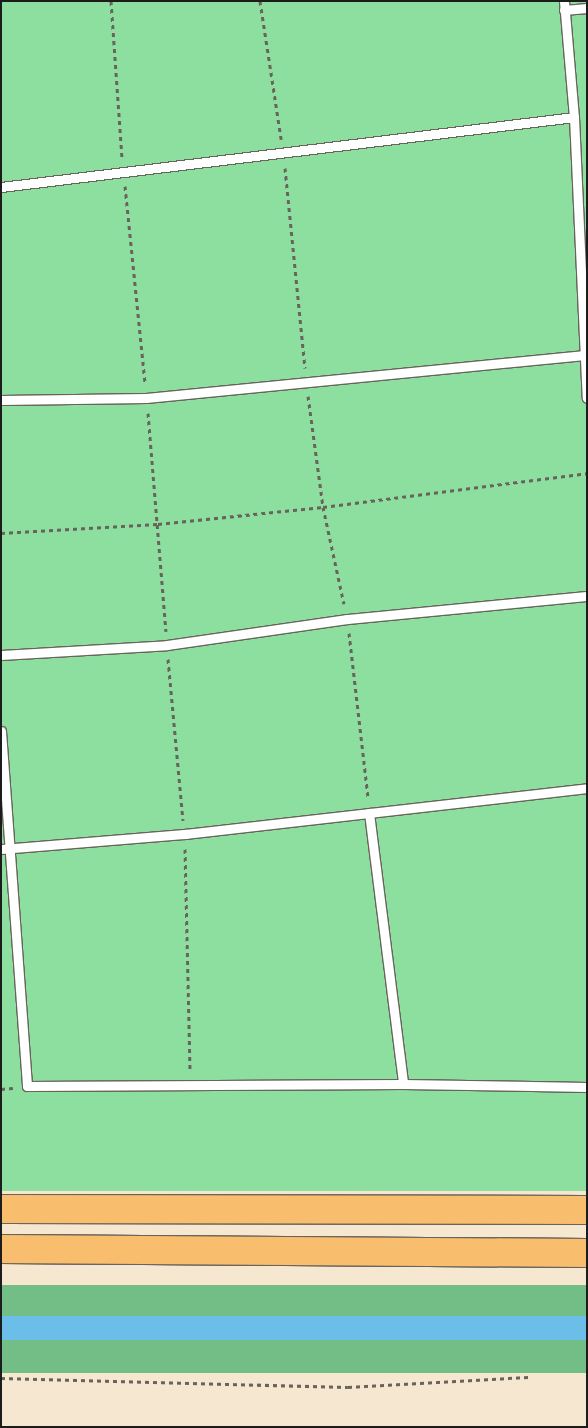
<!DOCTYPE html>
<html>
<head>
<meta charset="utf-8">
<style>
  body { margin:0 }
  #map { position:relative; width:588px; height:1428px; overflow:hidden; background:#f6e7d1; font-family:Caveat,sans-serif }
  div>[style] { position:absolute }
  .green>* { inset:0; background:#8ddfa0; transform-origin:0 0 }
  .forest>* { inset:0; background:#72be86; transform-origin:0 0 }
  .canal>* { height:24px; margin:-12px; padding:0 12px; transform-origin:12px; border-radius:12px; background:#6bbee7 }
  .path>* { height:3px; margin-top:-1.5px; transform-origin:0; background:repeating-linear-gradient(90deg,#68635b 0 4px,transparent 0 8px) }
  .roads { filter:drop-shadow(1px 0 #68635b) drop-shadow(-1px 0 #68635b) drop-shadow(0 1px #68635b) drop-shadow(0 -1px #68635b) }
  .service>* { height:9px; margin:-4.5px; padding:0 4.5px; transform-origin:4.5px; border-radius:4.5px; background:#fff }
  .primary>* { height:28px; margin:-14px; padding:0 14px; transform-origin:14px; border-radius:14px; background:#f9be6d }
  span { translate:-50% -50%; white-space:nowrap; text-align:center; line-height:1.15; -webkit-text-stroke:4px #fbf7ec; paint-order:stroke }
  .frame { position:absolute; inset:0; border:2px solid #1c1c1c; pointer-events:none }
</style>
</head>
<body>
<div id="map">
  <div class="green">
    <i style="left:1px;top:1px;width:586px;height:1190px"></i>
  </div>
  <div class="forest">
    <i style="left:1px;top:1285px;width:586px;height:88px"></i>
  </div>
  <div class="canal">
    <i style="left:1px;top:1328px;width:586px"></i>
  </div>
  <div class="path">
    <i style="left:111px;top:1px;width:157px;rotate:86deg"></i>
    <i style="left:260px;top:1px;width:140px;rotate:81.3deg"></i>
    <i style="left:285px;top:168px;width:201px;rotate:84.3deg"></i>
    <i style="left:125px;top:186px;width:199px;rotate:84.2deg"></i>
    <i style="left:308px;top:396px;width:112px;rotate:82.3deg"></i>
    <i style="left:323px;top:507px;width:99px;rotate:77.8deg"></i>
    <i style="left:148px;top:413px;width:219px;rotate:85.3deg"></i>
    <i style="left:1px;top:533px;width:157px;rotate:-3.3deg"></i>
    <i style="left:158px;top:524px;width:166px;rotate:-5.9deg"></i>
    <i style="left:323px;top:507px;width:266px;rotate:-7.3deg"></i>
    <i style="left:349px;top:633px;width:166px;rotate:83.4deg"></i>
    <i style="left:168px;top:659px;width:162px;rotate:84.7deg"></i>
    <i style="left:185px;top:849px;width:221px;rotate:88.7deg"></i>
    <i style="left:1px;top:1089px;width:12px;rotate:-5deg"></i>
    <i style="left:1px;top:1378px;width:347px;rotate:1.5deg"></i>
    <i style="left:348px;top:1387px;width:181px;rotate:-3.2deg"></i>
  </div>
  <div class="roads">
    <div class="service">
      <i style="left:564px;top:1px;width:116px;rotate:85.1deg"></i>
      <i style="left:574px;top:117px;width:281px;rotate:87.4deg"></i>
      <i style="left:564px;top:10px;width:23px;rotate:-5deg"></i>
      <i style="left:1px;top:187px;width:577px;rotate:-6.96deg"></i>
      <i style="left:1px;top:400px;width:145px;rotate:-0.8deg"></i>
      <i style="left:146px;top:398px;width:441px;rotate:-5.6deg"></i>
      <i style="left:1px;top:655px;width:166px;rotate:-3.4deg"></i>
      <i style="left:167px;top:645px;width:182px;rotate:-8.2deg"></i>
      <i style="left:347px;top:619px;width:241px;rotate:-5.5deg"></i>
      <i style="left:1px;top:731px;width:356px;rotate:85.8deg"></i>
      <i style="left:27px;top:1086px;width:376px;rotate:-0.3deg"></i>
      <i style="left:403px;top:1084px;width:184px;rotate:0.9deg"></i>
      <i style="left:369px;top:813px;width:273px;rotate:82.8deg"></i>
      <i style="left:1px;top:849px;width:185px;rotate:-4.7deg"></i>
      <i style="left:185px;top:834px;width:405px;rotate:-6.5deg"></i>
    </div>
    <div class="primary">
      <i style="left:1px;top:1209px;width:586px;rotate:0.1deg"></i>
      <i style="left:1px;top:1249px;width:586px;rotate:0.39deg"></i>
    </div>
  </div>
  <div class="frame"></div>
</div>
</body>
</html>
